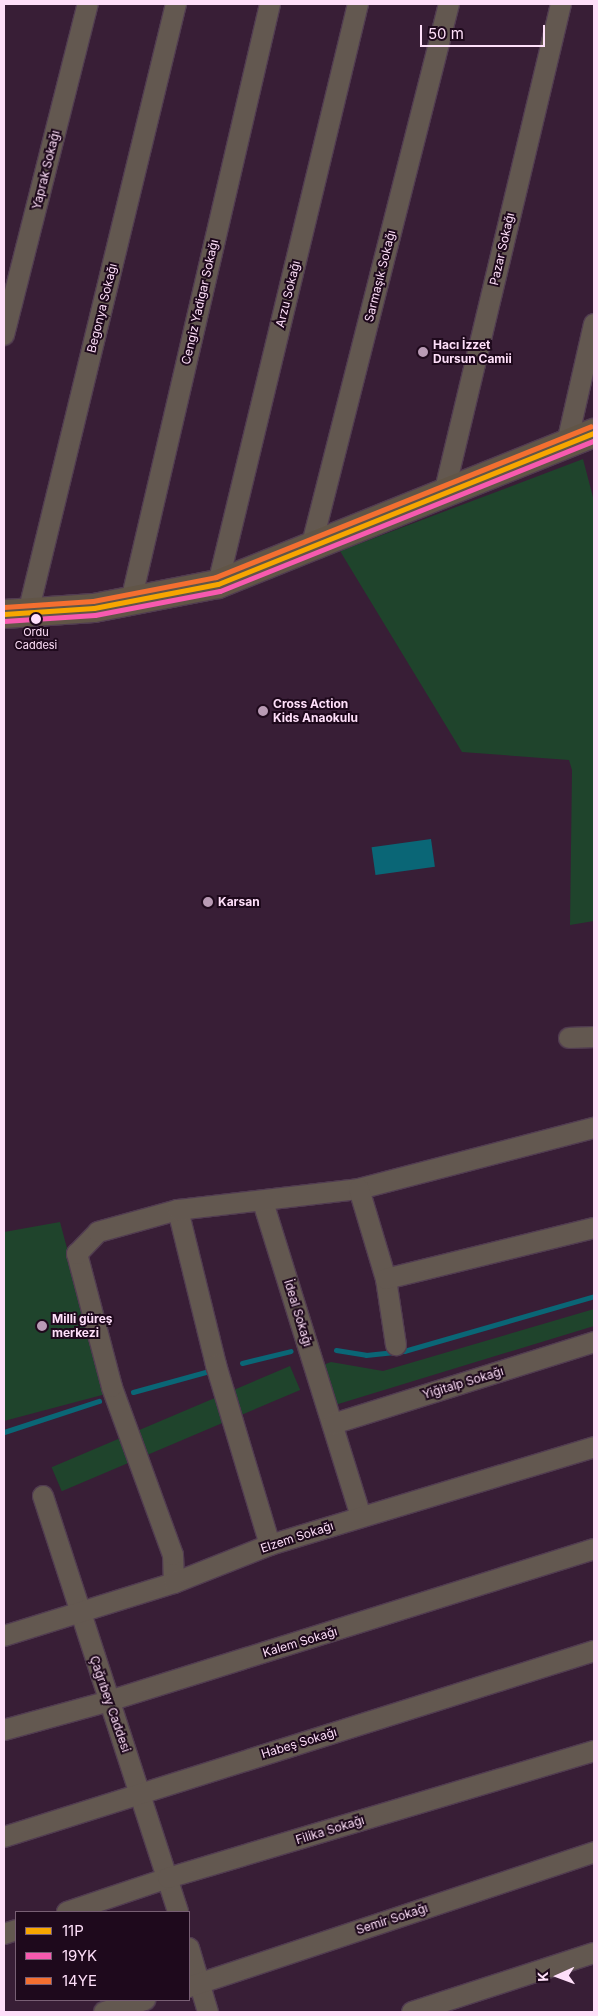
<!DOCTYPE html>
<html>
<head>
<meta charset="utf-8">
<style>
  body { margin:0 }
  #map { position:relative; width:598px; height:2016px; overflow:hidden; background:#381e36; font-family:Inter,sans-serif }
  div>[style] { position:absolute }
  .green>* { inset:0; background:#1f442c; transform-origin:0 0 }
  .water>* { inset:0; background:#0a6676; transform-origin:0 0 }
  .stream>* { height:5px; margin:-2.5px; padding:0 2.5px; transform-origin:2.5px; border-radius:2.5px; background:#0a6676 }
  .roads { filter:drop-shadow(1px 0 #513c50) drop-shadow(-1px 0 #513c50) drop-shadow(0 1px #513c50) drop-shadow(0 -1px #513c50) }
  .street>* { height:20px; margin:-10px; padding:0 10px; transform-origin:10px; border-radius:10px; background:#635850 }
  .secondary>* { height:28px; margin:-14px; padding:0 14px; transform-origin:14px; border-radius:14px; background:#615547 }
  .bus-1>* { height:5px; margin:-2.5px; padding:0 2.5px; transform-origin:2.5px; border-radius:2.5px; background:#f7a600 }
  .bus-2>* { height:5px; margin:-2.5px; padding:0 2.5px; transform-origin:2.5px; border-radius:2.5px; background:#f75aaf }
  .bus-3>* { height:5px; margin:-2.5px; padding:0 2.5px; transform-origin:2.5px; border-radius:2.5px; background:#f46f30 }
  .dots>* { width:14px; height:14px; translate:-50% -50%; box-sizing:border-box; border:2px solid #1e091c; border-radius:50% }
  span { translate:-50% -50%; white-space:nowrap; text-align:center; line-height:1.15; -webkit-text-stroke:4px #1e091c; paint-order:stroke }
  .bus-label { font-size:11px; color:#fedff9 }
  .street-label { font-size:12px; color:#fedff9 }
  .poi-label { font-size:12px; color:#fedff9; font-weight:700 }
  .left { translate:0 -50%; text-align:left }
  .frame { position:absolute; inset:0; border:5px solid #fedff9; pointer-events:none }
  .legend { position:absolute; left:15px; top:1911px; width:175px; height:90px; box-sizing:border-box; background:#1e091c; border:1px solid #785f74; margin:0; padding:6px 9px; list-style:none; font-size:15px; color:#fedff9 }
  .legend li { display:flex; align-items:center; gap:10px; height:25px }
  .legend b { width:25px; border:1px solid #785f74 }
  .north { position:absolute; left:533px; top:1951px; width:50px; height:50px; -webkit-text-stroke:4px #1e091c; paint-order:stroke; rotate:268deg; font-size:14px; font-weight:700; line-height:20px; text-align:center; color:#fedff9 }
  .north::after { content:''; display:block; margin:auto; width:18px; height:22px; background:#fedff9; clip-path:polygon(50% 0,100% 100%,50% 72%,0 100%) }
  .scale { position:absolute; left:420px; top:25px; width:125px; height:22px; box-sizing:border-box; border:2px solid #fedff9; border-top:0; padding-left:6px; font-size:15px; line-height:18px; white-space:nowrap; color:#fedff9; -webkit-text-stroke:4px #1e091c; paint-order:stroke }
</style>
</head>
<body>
<div id="map">
  <div class="green">
    <i style="clip-path:polygon(583px 459px,594px 501px,594px 921px,570px 925px,572px 770px,569px 760px,462px 752px,340px 551px)"></i>
    <i style="clip-path:polygon(60px 1222px,106px 1394px,4px 1421px,4px 1232px)"></i>
    <i style="clip-path:polygon(594px 1309px,594px 1326px,335px 1405px,320px 1366px,331px 1362px,383px 1371px)"></i>
    <i style="left:290px;top:1366px;width:26px;height:259px;rotate:67deg"></i>
  </div>
  <div class="water">
    <i style="left:431px;top:839px;width:28px;height:60px;rotate:82deg"></i>
  </div>
  <div class="stream">
    <i style="left:336px;top:1350px;width:30px;rotate:9deg"></i>
    <i style="left:366px;top:1355px;width:38px;rotate:-6deg"></i>
    <i style="left:404px;top:1351px;width:198px;rotate:-16.1deg"></i>
    <i style="left:242px;top:1363px;width:50px;rotate:-13.8deg"></i>
    <i style="left:133px;top:1392px;width:79px;rotate:-15.4deg"></i>
    <i style="left:4px;top:1432px;width:100px;rotate:-18.1deg"></i>
  </div>
  <div class="roads">
    <div class="street">
      <i style="left:4px;top:335px;width:341px;rotate:-75.8deg"></i>
      <i style="left:567px;top:443px;width:122px;rotate:-77.2deg"></i>
      <i style="left:444px;top:494px;width:504px;rotate:-76.57deg"></i>
      <i style="left:311px;top:548px;width:561px;rotate:-75.77deg"></i>
      <i style="left:218px;top:584px;width:597px;rotate:-76.43deg"></i>
      <i style="left:131px;top:601px;width:613px;rotate:-76.89deg"></i>
      <i style="left:28px;top:613px;width:627px;rotate:-76.34deg"></i>
      <i style="left:569px;top:1038px;width:25px;rotate:-2deg"></i>
      <i style="left:359px;top:1189px;width:243px;rotate:-14.6deg"></i>
      <i style="left:263px;top:1202px;width:329px;rotate:72.7deg"></i>
      <i style="left:178px;top:1210px;width:160px;rotate:76.2deg"></i>
      <i style="left:216px;top:1365px;width:188px;rotate:73.3deg"></i>
      <i style="left:386px;top:1279px;width:67px;rotate:81.4deg"></i>
      <i style="left:333px;top:1424px;width:274px;rotate:-17.4deg"></i>
      <i style="left:43px;top:1496px;width:437px;rotate:72deg"></i>
      <i style="left:174px;top:1583px;width:28px;rotate:-92deg"></i>
      <i style="left:173px;top:1555px;width:179px;rotate:-110deg"></i>
      <i style="left:112px;top:1387px;width:138px;rotate:-104.7deg"></i>
      <i style="left:77px;top:1254px;width:30px;rotate:-46deg"></i>
      <i style="left:98px;top:1232px;width:83px;rotate:-15.4deg"></i>
      <i style="left:178px;top:1210px;width:182px;rotate:-6.6deg"></i>
      <i style="left:359px;top:1189px;width:94px;rotate:73.3deg"></i>
      <i style="left:386px;top:1279px;width:214px;rotate:-13.8deg"></i>
      <i style="left:4px;top:1636px;width:178px;rotate:-17.3deg"></i>
      <i style="left:174px;top:1583px;width:103px;rotate:-21.6deg"></i>
      <i style="left:270px;top:1545px;width:338px;rotate:-16.8deg"></i>
      <i style="left:4px;top:1730px;width:109px;rotate:-15.4deg"></i>
      <i style="left:109px;top:1701px;width:508px;rotate:-17.4deg"></i>
      <i style="left:4px;top:1837px;width:619px;rotate:-17.5deg"></i>
      <i style="left:67px;top:1912px;width:107px;rotate:-18.6deg"></i>
      <i style="left:168px;top:1878px;width:445px;rotate:-16.6deg"></i>
      <i style="left:4px;top:1934px;width:13px;rotate:-18deg"></i>
      <i style="left:189px;top:1948px;width:67px;rotate:73.5deg"></i>
      <i style="left:189px;top:1987px;width:427px;rotate:-18.4deg"></i>
      <i style="left:104px;top:2012px;width:43px;rotate:-16.3deg"></i>
      <i style="left:412px;top:2012px;width:191px;rotate:-18deg"></i>
    </div>
    <div class="secondary">
      <i style="left:4px;top:614px;width:90px;rotate:-3.8deg"></i>
      <i style="left:94px;top:608px;width:126px;rotate:-11deg"></i>
      <i style="left:218px;top:584px;width:405px;rotate:-21.9deg"></i>
    </div>
  </div>
  <div class="bus-1">
    <i style="left:4px;top:614px;width:90px;rotate:-3.8deg"></i>
    <i style="left:94px;top:608px;width:126px;rotate:-11deg"></i>
    <i style="left:218px;top:584px;width:405px;rotate:-21.9deg"></i>
  </div>
  <div class="bus-2">
    <i style="left:4px;top:621px;width:91px;rotate:-3.8deg"></i>
    <i style="left:95px;top:615px;width:127px;rotate:-10.9deg"></i>
    <i style="left:220px;top:591px;width:403px;rotate:-21.9deg"></i>
  </div>
  <div class="bus-3">
    <i style="left:4px;top:607px;width:89px;rotate:-3.9deg"></i>
    <i style="left:93px;top:601px;width:125px;rotate:-11deg"></i>
    <i style="left:216px;top:577px;width:404px;rotate:-21.9deg"></i>
  </div>
  <div class="dots">
    <i style="left:423px;top:352px;background:#b99bb5"></i>
    <i style="left:36px;top:619px;background:#fedff9"></i>
    <i style="left:263px;top:711px;background:#b99bb5"></i>
    <i style="left:208px;top:902px;background:#b99bb5"></i>
    <i style="left:42px;top:1326px;background:#b99bb5"></i>
  </div>
  <div class="bus-label">
    <span style="left:36px;top:639px">Ordu<br>Caddesi</span>
  </div>
  <div class="street-label">
    <span style="left:46px;top:170px;rotate:-76deg">Yaprak Sokağı</span>
    <span style="left:502px;top:249px;rotate:-77deg">Pazar Sokağı</span>
    <span style="left:380px;top:276px;rotate:-76deg">Sarmaşık Sokağı</span>
    <span style="left:288px;top:294px;rotate:-76deg">Arzu Sokağı</span>
    <span style="left:200px;top:302px;rotate:-77deg">Cengiz Yadigar Sokağı</span>
    <span style="left:102px;top:308px;rotate:-76deg">Begonya Sokağı</span>
    <span style="left:298px;top:1313px;rotate:73deg">İdeal Sokağı</span>
    <span style="left:463px;top:1383px;rotate:-17deg">Yiğitalp Sokağı</span>
    <span style="left:297px;top:1537px;rotate:-18deg">Elzem Sokağı</span>
    <span style="left:300px;top:1642px;rotate:-17deg">Kalem Sokağı</span>
    <span style="left:110px;top:1704px;rotate:71deg">Çağrıbey Caddesi</span>
    <span style="left:299px;top:1743px;rotate:-17deg">Habeş Sokağı</span>
    <span style="left:330px;top:1830px;rotate:-17deg">Filika Sokağı</span>
    <span style="left:392px;top:1919px;rotate:-18deg">Semir Sokağı</span>
  </div>
  <div class="poi-label">
    <span class="left" style="left:433px;top:352px">Hacı İzzet<br>Dursun Camii</span>
    <span class="left" style="left:273px;top:711px">Cross Action<br>Kids Anaokulu</span>
    <span class="left" style="left:218px;top:902px">Karsan</span>
    <span class="left" style="left:52px;top:1326px">Milli güreş<br>merkezi</span>
  </div>
  <div class="frame"></div>
  <ul class="legend">
  <li><b style="height:6px;background:#f7a600"></b>11P</li>
  <li><b style="height:6px;background:#f75aaf"></b>19YK</li>
  <li><b style="height:6px;background:#f46f30"></b>14YE</li>
  </ul>
  <div class="north">K</div>
  <div class="scale">50 m</div>
</div>
</body>
</html>
